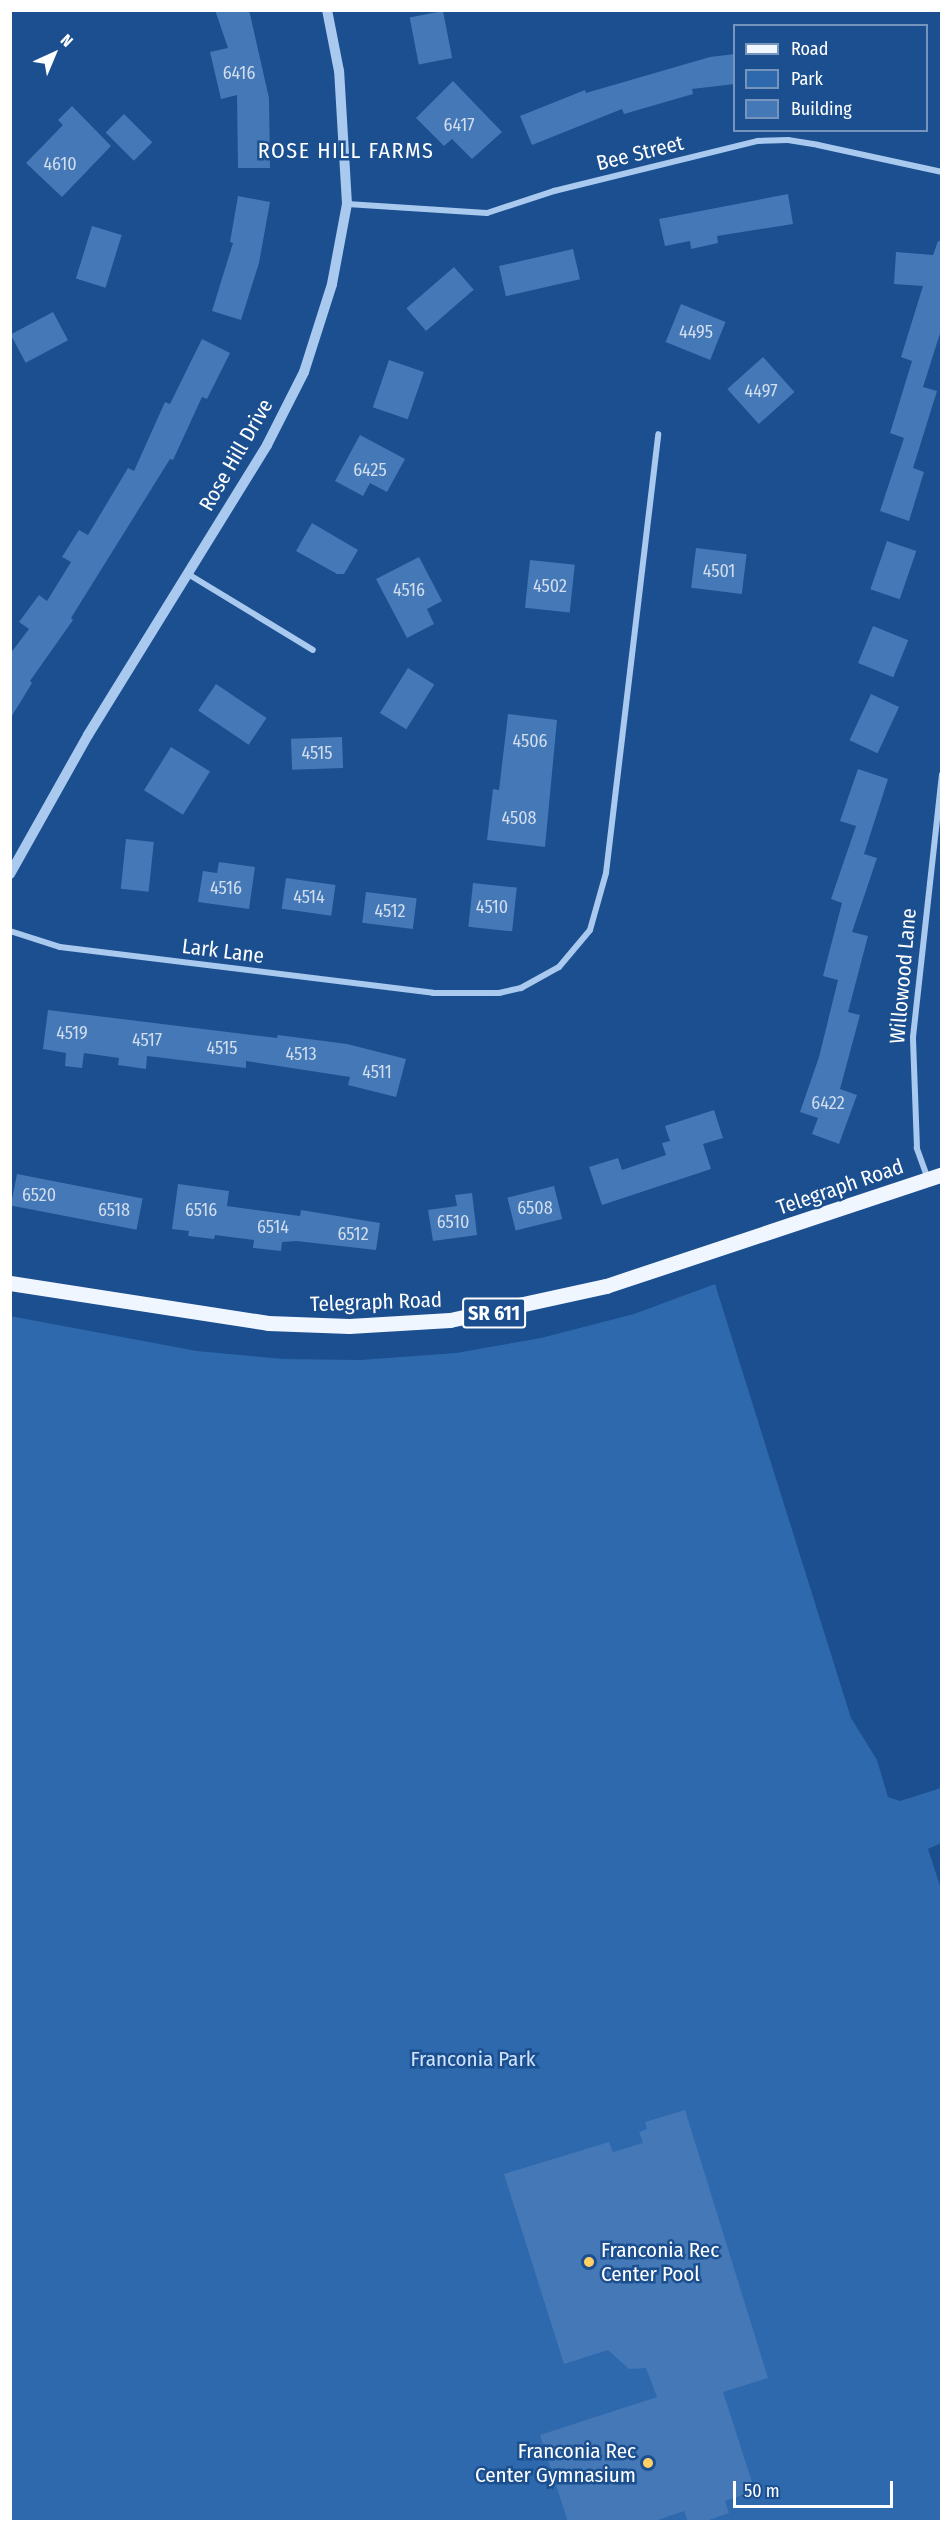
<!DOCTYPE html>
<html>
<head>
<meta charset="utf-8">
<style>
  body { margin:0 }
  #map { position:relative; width:952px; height:2532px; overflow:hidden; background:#1b4f8f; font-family:"Fira Sans Condensed",sans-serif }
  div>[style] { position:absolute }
  .green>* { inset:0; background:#2e69ad }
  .building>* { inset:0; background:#4478b7; transform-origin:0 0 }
  .minor>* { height:6px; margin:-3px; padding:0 3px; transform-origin:3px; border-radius:3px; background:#a9c9ee }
  .tertiary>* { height:10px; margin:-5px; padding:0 5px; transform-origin:5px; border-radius:5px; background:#a9c9ee }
  .primary>* { height:15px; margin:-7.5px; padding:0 7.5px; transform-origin:7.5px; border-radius:7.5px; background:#f0f6ff }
  .dots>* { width:16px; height:16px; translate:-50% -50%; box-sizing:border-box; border:3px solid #1b4f8f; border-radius:50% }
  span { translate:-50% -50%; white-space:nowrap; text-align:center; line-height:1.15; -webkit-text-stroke:5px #1b4f8f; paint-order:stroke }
  .number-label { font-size:18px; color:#d0dded }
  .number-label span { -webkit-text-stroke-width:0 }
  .shield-label span { padding:2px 4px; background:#1b4f8f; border:2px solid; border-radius:4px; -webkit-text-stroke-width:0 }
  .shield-label { font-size:20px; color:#fff; font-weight:700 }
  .street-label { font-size:21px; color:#fff }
  .park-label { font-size:21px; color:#cfe3fa }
  .poi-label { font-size:21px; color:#fff }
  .left { translate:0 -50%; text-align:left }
  .right { translate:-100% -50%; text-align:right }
  .neighbourhood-label { font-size:22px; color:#fff; letter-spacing:1.5px }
  .frame { position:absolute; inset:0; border:12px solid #fff; pointer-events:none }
  .legend { position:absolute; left:733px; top:24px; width:195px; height:108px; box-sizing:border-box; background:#1b4f8f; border:2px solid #7695bc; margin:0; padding:8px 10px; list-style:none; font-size:18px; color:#fff }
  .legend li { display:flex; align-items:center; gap:12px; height:30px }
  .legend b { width:30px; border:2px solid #7695bc }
  .north { position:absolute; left:24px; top:24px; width:60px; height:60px; -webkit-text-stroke:4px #1b4f8f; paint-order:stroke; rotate:44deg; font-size:16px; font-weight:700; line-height:24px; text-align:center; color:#fff }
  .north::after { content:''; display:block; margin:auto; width:21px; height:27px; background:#fff; clip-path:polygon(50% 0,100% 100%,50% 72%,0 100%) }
  .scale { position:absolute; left:733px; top:2481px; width:160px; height:27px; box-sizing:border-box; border:3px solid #fff; border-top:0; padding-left:8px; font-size:18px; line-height:21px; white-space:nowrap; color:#fff; -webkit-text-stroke:4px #1b4f8f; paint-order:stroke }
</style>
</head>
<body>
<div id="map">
  <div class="green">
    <i style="clip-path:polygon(715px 1284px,851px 1718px,877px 1760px,888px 1797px,900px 1801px,941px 1788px,941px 1843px,928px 1849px,942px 1892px,941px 2521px,11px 2521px,10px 1316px,197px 1351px,283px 1359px,360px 1360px,456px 1353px,541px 1338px,634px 1314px)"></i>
  </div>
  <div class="building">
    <i style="clip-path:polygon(215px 10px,249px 10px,269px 98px,270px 168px,238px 168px,237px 95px,221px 99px,210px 52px,228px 48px)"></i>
    <i style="left:443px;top:11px;width:48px;height:34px;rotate:79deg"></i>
    <i style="clip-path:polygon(735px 54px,735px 84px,692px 89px,693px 94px,624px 114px,622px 109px,532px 145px,520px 116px,585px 90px,586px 93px,710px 57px)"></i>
    <i style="clip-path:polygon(453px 81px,502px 132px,472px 159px,452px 139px,444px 146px,416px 118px)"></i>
    <i style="clip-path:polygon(72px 106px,111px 146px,62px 197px,26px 163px,63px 125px,58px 120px)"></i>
    <i style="left:124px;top:114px;width:40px;height:26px;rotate:45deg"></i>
    <i style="clip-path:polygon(788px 194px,793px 224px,717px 236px,718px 243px,691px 249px,690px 241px,665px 246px,659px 219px)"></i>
    <i style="clip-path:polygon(238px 196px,270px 202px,259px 263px,241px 320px,212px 311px,233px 243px,230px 242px)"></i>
    <i style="left:92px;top:226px;width:31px;height:55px;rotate:17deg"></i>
    <i style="clip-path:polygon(938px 241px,942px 242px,942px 327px,923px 387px,937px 391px,913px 468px,924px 472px,909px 521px,880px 511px,904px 438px,890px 433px,912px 361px,901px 357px,923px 286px,894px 284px,896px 252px,933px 255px)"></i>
    <i style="left:573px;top:249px;width:31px;height:76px;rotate:77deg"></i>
    <i style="left:454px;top:267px;width:30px;height:63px;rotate:49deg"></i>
    <i style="left:681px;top:304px;width:48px;height:41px;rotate:22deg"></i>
    <i style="left:53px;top:312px;width:32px;height:48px;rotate:62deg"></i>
    <i style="clip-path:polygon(202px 339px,230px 353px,207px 399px,202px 397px,173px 460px,170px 459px,71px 618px,73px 620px,30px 681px,32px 683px,10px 719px,10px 654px,29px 629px,19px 622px,39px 595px,47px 601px,71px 562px,62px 557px,79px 530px,88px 535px,128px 468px,134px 471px,165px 402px,170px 404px)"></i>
    <i style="left:763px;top:357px;width:47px;height:48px;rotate:48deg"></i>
    <i style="left:389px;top:360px;width:37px;height:50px;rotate:19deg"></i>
    <i style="clip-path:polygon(360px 435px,405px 459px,387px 492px,370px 483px,363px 496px,335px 481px)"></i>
    <i style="clip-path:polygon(312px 523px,358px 550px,344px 574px,337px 574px,296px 551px)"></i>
    <i style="left:887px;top:541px;width:31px;height:51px;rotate:19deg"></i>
    <i style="left:696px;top:548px;width:51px;height:40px;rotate:7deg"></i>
    <i style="clip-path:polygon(419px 557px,442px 601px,427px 609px,434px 624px,407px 638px,376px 579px)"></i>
    <i style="left:530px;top:560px;width:45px;height:48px;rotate:6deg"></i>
    <i style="left:873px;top:626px;width:38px;height:40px;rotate:22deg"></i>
    <i style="left:408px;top:668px;width:31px;height:53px;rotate:32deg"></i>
    <i style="left:216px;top:684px;width:61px;height:32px;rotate:34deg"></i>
    <i style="left:871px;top:694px;width:31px;height:51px;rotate:25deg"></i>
    <i style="clip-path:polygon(508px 714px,557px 720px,545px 847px,487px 840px,493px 789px,499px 790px)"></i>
    <i style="left:342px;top:737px;width:31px;height:51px;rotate:88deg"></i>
    <i style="left:171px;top:747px;width:46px;height:51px;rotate:32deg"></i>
    <i style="clip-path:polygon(858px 769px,888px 779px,864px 854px,877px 858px,852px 932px,868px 936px,848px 1012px,860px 1015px,840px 1089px,857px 1095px,839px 1144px,812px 1134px,818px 1118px,800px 1112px,819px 1057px,838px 980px,823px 976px,842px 903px,831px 899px,856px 826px,840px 821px)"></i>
    <i style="left:126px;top:839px;width:28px;height:50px;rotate:6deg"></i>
    <i style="clip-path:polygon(219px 862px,255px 867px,249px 909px,198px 902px,203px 871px,217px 873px)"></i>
    <i style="left:286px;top:878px;width:50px;height:31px;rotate:8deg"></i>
    <i style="left:473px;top:883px;width:44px;height:44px;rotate:6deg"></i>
    <i style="left:366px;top:892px;width:51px;height:31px;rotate:7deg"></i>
    <i style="clip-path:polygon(48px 1010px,277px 1038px,278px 1035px,347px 1044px,406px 1059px,396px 1097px,348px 1085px,350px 1077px,246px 1061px,246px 1068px,147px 1056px,146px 1069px,118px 1065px,119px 1058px,84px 1053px,82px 1068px,65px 1066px,66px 1053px,43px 1049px)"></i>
    <i style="clip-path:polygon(714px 1110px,723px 1138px,703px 1144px,711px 1169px,602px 1205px,589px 1167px,618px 1158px,622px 1170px,666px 1155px,662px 1143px,670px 1141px,665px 1126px)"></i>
    <i style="left:17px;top:1174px;width:128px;height:32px;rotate:11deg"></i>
    <i style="clip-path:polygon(178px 1184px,229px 1191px,227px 1206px,300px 1216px,301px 1210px,380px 1223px,376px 1250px,296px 1241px,282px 1242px,281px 1251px,253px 1248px,254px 1240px,215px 1235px,214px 1239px,188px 1236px,189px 1231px,172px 1229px)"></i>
    <i style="left:554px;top:1186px;width:34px;height:48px;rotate:76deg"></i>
    <i style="clip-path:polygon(472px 1193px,477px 1235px,433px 1241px,428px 1210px,457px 1206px,455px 1195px)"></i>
    <i style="clip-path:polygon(685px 2110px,768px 2378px,723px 2392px,755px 2491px,725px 2501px,729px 2513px,703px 2522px,688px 2522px,684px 2511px,652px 2522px,568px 2522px,540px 2435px,657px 2397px,646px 2368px,629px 2369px,608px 2350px,564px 2364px,504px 2174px,609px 2142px,613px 2152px,643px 2143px,639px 2132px,647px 2129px,645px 2122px)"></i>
  </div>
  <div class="minor">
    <i style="left:347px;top:204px;width:140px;rotate:3.7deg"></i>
    <i style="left:487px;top:213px;width:71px;rotate:-18.2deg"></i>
    <i style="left:554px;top:191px;width:210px;rotate:-13.8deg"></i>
    <i style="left:758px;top:141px;width:30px;rotate:-2deg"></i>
    <i style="left:788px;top:140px;width:30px;rotate:9deg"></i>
    <i style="left:818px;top:145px;width:127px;rotate:12.3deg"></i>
    <i style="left:188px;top:574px;width:146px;rotate:31.3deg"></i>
    <i style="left:10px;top:931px;width:52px;rotate:17.7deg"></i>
    <i style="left:60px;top:947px;width:376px;rotate:7deg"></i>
    <i style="left:433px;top:993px;width:66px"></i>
    <i style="left:499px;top:993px;width:23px;rotate:-13deg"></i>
    <i style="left:521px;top:988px;width:43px;rotate:-28.9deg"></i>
    <i style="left:559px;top:967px;width:48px;rotate:-50deg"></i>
    <i style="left:590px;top:930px;width:59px;rotate:-74.3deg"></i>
    <i style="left:606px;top:873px;width:442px;rotate:-83.2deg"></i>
    <i style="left:928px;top:1179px;width:33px;rotate:-110deg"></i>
    <i style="left:917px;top:1148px;width:111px;rotate:-92.1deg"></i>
    <i style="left:913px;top:1037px;width:264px;rotate:-83.7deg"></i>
  </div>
  <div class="tertiary">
    <i style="left:10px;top:874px;width:159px;rotate:-60.7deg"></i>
    <i style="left:88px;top:735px;width:341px;rotate:-58.3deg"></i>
    <i style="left:267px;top:445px;width:82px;rotate:-63.1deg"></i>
    <i style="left:304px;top:372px;width:92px;rotate:-72.3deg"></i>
    <i style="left:332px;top:284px;width:81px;rotate:-79.4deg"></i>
    <i style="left:347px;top:204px;width:133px;rotate:-93.4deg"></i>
    <i style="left:339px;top:71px;width:62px;rotate:-101.1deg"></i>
  </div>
  <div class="primary">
    <i style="left:10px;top:1283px;width:261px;rotate:8.8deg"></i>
    <i style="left:268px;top:1323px;width:81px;rotate:2.1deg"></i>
    <i style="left:349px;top:1326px;width:101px;rotate:-3.4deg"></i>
    <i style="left:450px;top:1320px;width:160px;rotate:-12.3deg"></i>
    <i style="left:606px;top:1286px;width:354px;rotate:-18.4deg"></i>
  </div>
  <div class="dots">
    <i style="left:589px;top:2262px;background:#ffd166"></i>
    <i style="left:648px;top:2463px;background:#ffd166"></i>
  </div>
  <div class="number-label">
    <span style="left:239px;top:73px">6416</span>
    <span style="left:459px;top:125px">6417</span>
    <span style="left:60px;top:164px">4610</span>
    <span style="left:696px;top:332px">4495</span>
    <span style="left:761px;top:391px">4497</span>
    <span style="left:370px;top:470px">6425</span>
    <span style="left:719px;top:571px">4501</span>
    <span style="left:550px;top:586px">4502</span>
    <span style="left:409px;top:590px">4516</span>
    <span style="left:530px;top:741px">4506</span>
    <span style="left:317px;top:753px">4515</span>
    <span style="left:519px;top:818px">4508</span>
    <span style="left:226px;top:888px">4516</span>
    <span style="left:309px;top:897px">4514</span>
    <span style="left:492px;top:907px">4510</span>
    <span style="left:390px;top:911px">4512</span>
    <span style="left:72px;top:1033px">4519</span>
    <span style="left:147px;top:1040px">4517</span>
    <span style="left:222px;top:1048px">4515</span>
    <span style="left:301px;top:1054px">4513</span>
    <span style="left:377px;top:1072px">4511</span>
    <span style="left:828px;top:1103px">6422</span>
    <span style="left:39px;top:1195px">6520</span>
    <span style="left:535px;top:1208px">6508</span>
    <span style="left:114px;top:1210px">6518</span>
    <span style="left:201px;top:1210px">6516</span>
    <span style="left:453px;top:1222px">6510</span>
    <span style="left:273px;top:1227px">6514</span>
    <span style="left:353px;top:1234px">6512</span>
  </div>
  <div class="shield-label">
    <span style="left:494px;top:1313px">SR 611</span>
  </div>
  <div class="street-label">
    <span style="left:640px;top:153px;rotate:-14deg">Bee Street</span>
    <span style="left:236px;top:455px;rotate:-60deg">Rose Hill Drive</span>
    <span style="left:223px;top:951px;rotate:7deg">Lark Lane</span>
    <span style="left:903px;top:976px;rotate:-85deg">Willowood Lane</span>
    <span style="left:840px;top:1187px;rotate:-19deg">Telegraph Road</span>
    <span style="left:376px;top:1302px;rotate:-2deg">Telegraph Road</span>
  </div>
  <div class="park-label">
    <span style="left:473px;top:2059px">Franconia Park</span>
  </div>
  <div class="poi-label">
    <span class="left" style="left:601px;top:2262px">Franconia Rec<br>Center Pool</span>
    <span class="right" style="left:636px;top:2463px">Franconia Rec<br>Center Gymnasium</span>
  </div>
  <div class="neighbourhood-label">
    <span style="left:346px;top:151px">ROSE HILL FARMS</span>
  </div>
  <div class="frame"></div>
  <ul class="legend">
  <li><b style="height:8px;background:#f0f6ff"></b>Road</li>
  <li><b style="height:16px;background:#2e69ad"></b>Park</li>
  <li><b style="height:16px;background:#4478b7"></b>Building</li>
  </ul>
  <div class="north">N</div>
  <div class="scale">50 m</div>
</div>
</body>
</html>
